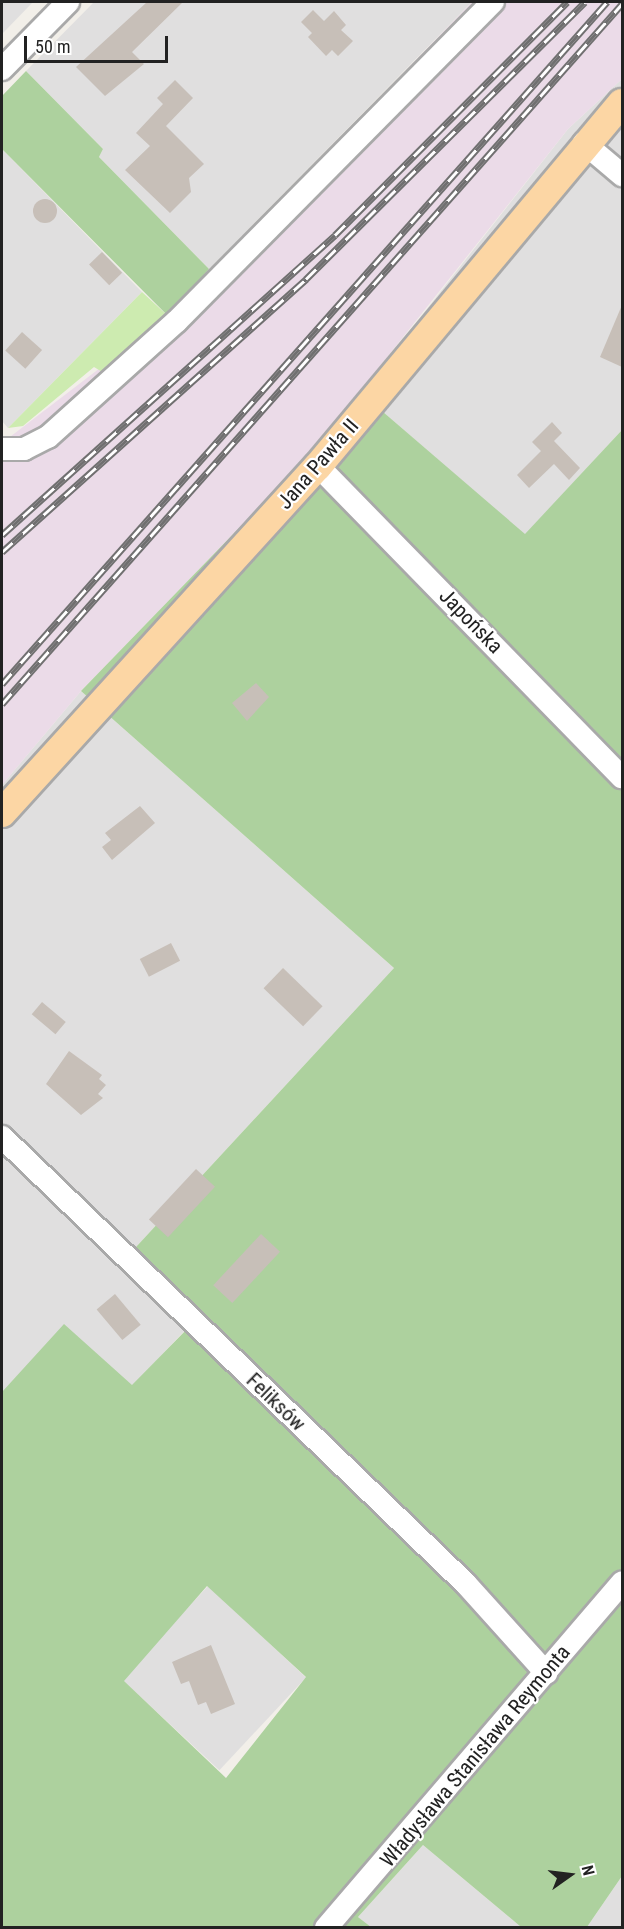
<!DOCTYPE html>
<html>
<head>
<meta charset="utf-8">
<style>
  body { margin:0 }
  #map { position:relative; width:624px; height:1929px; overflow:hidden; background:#f2efe9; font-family:"Roboto Condensed",sans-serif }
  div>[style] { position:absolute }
  .residential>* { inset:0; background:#e0dfdf; transform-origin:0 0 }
  .industrial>* { inset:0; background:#ebdbe8 }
  .grass>* { inset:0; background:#cdebb0 }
  .forest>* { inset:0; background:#add19e }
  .building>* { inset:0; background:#c7bfb8; transform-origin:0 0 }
  .round { border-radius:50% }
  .roads { filter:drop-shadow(2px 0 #a9a9a9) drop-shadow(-2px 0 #a9a9a9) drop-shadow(0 2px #a9a9a9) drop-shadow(0 -2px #a9a9a9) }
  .minor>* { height:22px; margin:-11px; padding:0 11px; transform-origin:11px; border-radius:11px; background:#fff }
  .major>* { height:28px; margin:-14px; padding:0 14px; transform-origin:14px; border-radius:14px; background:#fcd6a4 }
  .rail>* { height:7px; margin-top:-3.5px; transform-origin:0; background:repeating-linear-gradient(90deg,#fff 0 14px,#707070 0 28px); box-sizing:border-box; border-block:2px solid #707070 }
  span { translate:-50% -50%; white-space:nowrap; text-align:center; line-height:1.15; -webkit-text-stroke:4.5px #fff; paint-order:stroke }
  .street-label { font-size:21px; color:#222 }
  .frame { position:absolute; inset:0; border:3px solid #222; pointer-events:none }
  .north { position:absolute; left:540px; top:1845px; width:60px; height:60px; -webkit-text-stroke:4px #fff; paint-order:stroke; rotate:76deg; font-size:16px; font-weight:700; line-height:24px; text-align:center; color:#222 }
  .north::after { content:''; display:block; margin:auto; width:21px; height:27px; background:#222; clip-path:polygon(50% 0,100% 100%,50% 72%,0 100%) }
  .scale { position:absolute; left:24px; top:36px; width:144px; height:27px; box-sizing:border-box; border:3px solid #222; border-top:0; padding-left:8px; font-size:18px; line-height:21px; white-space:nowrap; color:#222; -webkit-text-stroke:4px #fff; paint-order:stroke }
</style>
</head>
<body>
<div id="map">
  <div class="residential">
    <i style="clip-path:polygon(2px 2px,33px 2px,2px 34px)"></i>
    <i style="clip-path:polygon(94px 2px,472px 2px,209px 269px,99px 157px,103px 149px,26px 71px)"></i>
    <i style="clip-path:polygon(622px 79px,622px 430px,525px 535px,361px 393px,568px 129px)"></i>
    <i style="clip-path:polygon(2px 149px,142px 292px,8px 428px,2px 421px)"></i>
    <i style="clip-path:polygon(81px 691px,394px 968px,124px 1260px,190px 1325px,132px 1386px,2px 1392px,2px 785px)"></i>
    <i style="left:208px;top:1586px;width:134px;height:127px;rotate:43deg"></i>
    <i style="clip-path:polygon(423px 1845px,521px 1927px,371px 1927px,358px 1917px)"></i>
    <i style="clip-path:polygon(622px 1876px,622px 1927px,587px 1927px)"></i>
  </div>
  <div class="industrial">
    <i style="clip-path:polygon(472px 2px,622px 2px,622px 79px,568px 129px,308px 457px,81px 691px,2px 785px,2px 443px,168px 316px)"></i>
  </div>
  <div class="grass">
    <i style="clip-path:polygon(142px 292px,168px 316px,104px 373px,94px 367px,23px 426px,8px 428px)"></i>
  </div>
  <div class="forest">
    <i style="clip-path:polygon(26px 71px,103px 149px,99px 157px,209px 269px,168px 316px,2px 149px,2px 96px)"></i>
    <i style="clip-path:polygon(evenodd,361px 393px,525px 534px,622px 430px,622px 1876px,587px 1927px,521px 1927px,423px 1845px,358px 1917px,371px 1927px,2px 1927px,2px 1392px,64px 1324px,132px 1385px,190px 1326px,124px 1260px,394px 968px,81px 691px,308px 457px,361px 393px,207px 1586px,306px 1677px,226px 1778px,124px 1681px,207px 1586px)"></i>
  </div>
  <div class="building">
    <i style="clip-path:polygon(147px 2px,183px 2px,132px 52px,144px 64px,105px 96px,76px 67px)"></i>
    <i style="clip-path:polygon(313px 10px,324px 21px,334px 11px,346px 25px,341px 30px,353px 41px,338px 56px,332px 50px,326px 56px,308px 37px,312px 33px,301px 22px)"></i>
    <i style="clip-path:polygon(175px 80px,193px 98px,166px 126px,204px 164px,189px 178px,191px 192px,170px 213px,125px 170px,150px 146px,136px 133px,163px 104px,157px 98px)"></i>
    <i class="round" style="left:33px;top:199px;width:24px;height:24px"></i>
    <i style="left:102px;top:252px;width:29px;height:18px;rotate:46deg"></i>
    <i style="clip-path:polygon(622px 305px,622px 367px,600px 357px)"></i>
    <i style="left:22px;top:332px;width:27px;height:25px;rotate:42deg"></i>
    <i style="clip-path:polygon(552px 422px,562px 433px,554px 441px,580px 468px,569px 480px,554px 464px,529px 488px,517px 475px,541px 451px,532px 442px)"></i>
    <i style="clip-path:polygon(256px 683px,269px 697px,247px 721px,232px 703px)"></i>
    <i style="clip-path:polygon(140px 806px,155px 823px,112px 860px,102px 847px,111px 840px,105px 833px)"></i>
    <i style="left:171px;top:943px;width:20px;height:35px;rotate:63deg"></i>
    <i style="left:283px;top:968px;width:55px;height:28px;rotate:44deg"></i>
    <i style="left:42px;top:1002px;width:31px;height:16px;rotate:40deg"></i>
    <i style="clip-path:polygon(69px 1051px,102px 1075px,99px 1079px,106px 1085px,98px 1094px,103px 1098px,81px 1115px,46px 1084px)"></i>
    <i style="left:196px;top:1169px;width:26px;height:69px;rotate:43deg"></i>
    <i style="left:261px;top:1234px;width:26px;height:70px;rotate:43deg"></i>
    <i style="left:115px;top:1294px;width:40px;height:24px;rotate:50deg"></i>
    <i style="clip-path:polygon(211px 1645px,235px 1704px,211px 1714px,206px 1702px,198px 1705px,189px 1681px,181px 1684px,172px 1662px)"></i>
  </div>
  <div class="roads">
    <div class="minor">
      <i style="left:2px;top:69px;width:94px;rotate:-45.4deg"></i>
      <i style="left:584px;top:143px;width:50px;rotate:40.1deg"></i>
      <i style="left:2px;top:449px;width:22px"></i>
      <i style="left:24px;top:449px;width:27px;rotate:-27deg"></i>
      <i style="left:48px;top:437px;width:173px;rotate:-42deg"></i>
      <i style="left:177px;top:321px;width:449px;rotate:-45.3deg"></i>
      <i style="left:318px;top:466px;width:435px;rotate:45.7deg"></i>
      <i style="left:2px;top:1137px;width:644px;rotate:43.93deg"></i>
      <i style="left:466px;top:1584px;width:120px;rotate:48deg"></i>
      <i style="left:326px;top:1928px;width:455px;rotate:-49.4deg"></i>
    </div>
    <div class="major">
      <i style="left:2px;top:813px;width:469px;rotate:-47.7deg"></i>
      <i style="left:318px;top:466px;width:473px;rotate:-50.1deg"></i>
    </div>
  </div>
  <div class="rail">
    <i style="left:2px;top:535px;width:448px;rotate:-42deg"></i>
    <i style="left:335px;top:235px;width:329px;rotate:-45.1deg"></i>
    <i style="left:2px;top:552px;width:409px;rotate:-41.9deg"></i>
    <i style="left:306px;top:279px;width:393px;rotate:-44.8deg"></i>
    <i style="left:2px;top:684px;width:912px;rotate:-48.42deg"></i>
    <i style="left:2px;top:704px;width:935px;rotate:-48.47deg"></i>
  </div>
  <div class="street-label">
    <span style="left:318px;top:464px;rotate:-49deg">Jana Pawła II</span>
    <span style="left:471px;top:621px;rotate:46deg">Japońska</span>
    <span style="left:276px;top:1402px;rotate:44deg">Feliksów</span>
    <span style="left:475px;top:1756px;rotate:-50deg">Władysława Stanisława Reymonta</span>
  </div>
  <div class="frame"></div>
  <div class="north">N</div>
  <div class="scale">50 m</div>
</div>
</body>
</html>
